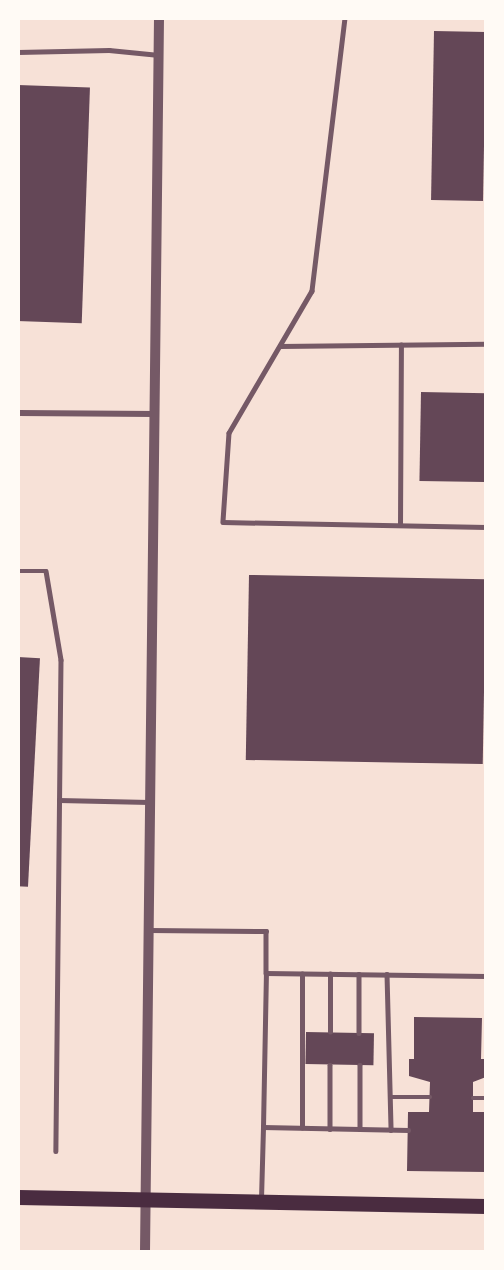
<!DOCTYPE html>
<html>
<head>
<meta charset="utf-8">
<style>
  body { margin:0 }
  #map { position:relative; width:504px; height:1270px; overflow:hidden; background:#f7e1d7; font-family:"Roboto Condensed",sans-serif }
  div>[style] { position:absolute }
  .building>* { inset:0; background:#644757; transform-origin:0 0 }
  .service>* { height:4.5px; margin:-2.25px; padding:0 2.25px; transform-origin:2.25px; border-radius:2.25px; background:#755966 }
  .minor>* { height:6px; margin:-3px; padding:0 3px; transform-origin:3px; border-radius:3px; background:#755966 }
  .tertiary>* { height:10px; margin:-5px; padding:0 5px; transform-origin:5px; border-radius:5px; background:#755966 }
  .primary>* { height:15px; margin:-7.5px; padding:0 7.5px; transform-origin:7.5px; border-radius:7.5px; background:#4a2c40 }
  span { translate:-50% -50%; white-space:nowrap; text-align:center; line-height:1.15; -webkit-text-stroke:4.5px #fffaf5; paint-order:stroke }
  .frame { position:absolute; inset:0; border:20px solid #fffaf5; pointer-events:none }
</style>
</head>
<body>
<div id="map">
  <div class="building">
    <i style="left:434px;top:31px;width:52px;height:169px;rotate:1deg"></i>
    <i style="left:18px;top:85px;width:72px;height:236px;rotate:2deg"></i>
    <i style="left:421px;top:392px;width:65px;height:89px;rotate:1deg"></i>
    <i style="left:249px;top:575px;width:237px;height:185px;rotate:1deg"></i>
    <i style="left:18px;top:657px;width:22px;height:229px;rotate:3deg"></i>
    <i style="clip-path:polygon(414px 1017px,482px 1018px,481px 1059px,486px 1059px,486px 1077px,473px 1082px,473px 1112px,486px 1112px,486px 1172px,407px 1171px,408px 1112px,429px 1112px,430px 1082px,409px 1076px,409px 1059px,414px 1059px)"></i>
    <i style="left:306px;top:1032px;width:68px;height:32px;rotate:1deg"></i>
  </div>
  <div class="service">
    <i style="left:345px;top:18px;width:275px;rotate:96.9deg"></i>
    <i style="left:312px;top:291px;width:164px;rotate:120.3deg"></i>
    <i style="left:229px;top:433px;width:89px;rotate:93.9deg"></i>
    <i style="left:223px;top:522px;width:263px;rotate:1.1deg"></i>
    <i style="left:18px;top:52px;width:91px;rotate:-1.3deg"></i>
    <i style="left:109px;top:50px;width:50px;rotate:5.7deg"></i>
    <i style="left:280px;top:346px;width:206px;rotate:-0.6deg"></i>
    <i style="left:400px;top:525px;width:180px;rotate:-89.7deg"></i>
    <i style="left:18px;top:571px;width:28px"></i>
    <i style="left:46px;top:571px;width:90px;rotate:80.4deg"></i>
    <i style="left:61px;top:660px;width:491px;rotate:90.6deg"></i>
    <i style="left:59px;top:800px;width:90px;rotate:1.3deg"></i>
    <i style="left:149px;top:930px;width:117px;rotate:0.5deg"></i>
    <i style="left:266px;top:931px;width:42px;rotate:90deg"></i>
    <i style="left:359px;top:974px;width:59px;rotate:90deg"></i>
    <i style="left:387px;top:974px;width:156px;rotate:88.5deg"></i>
    <i style="left:330px;top:1032px;width:58px;rotate:-90deg"></i>
    <i style="left:330px;top:1065px;width:64px;rotate:90deg"></i>
    <i style="left:360px;top:1065px;width:64px;rotate:90deg"></i>
    <i style="left:390px;top:1097px;width:40px"></i>
    <i style="left:473px;top:1098px;width:13px"></i>
    <i style="left:263px;top:1127px;width:154px;rotate:-88.9deg"></i>
    <i style="left:266px;top:973px;width:220px;rotate:0.8deg"></i>
    <i style="left:302px;top:1128px;width:154px;rotate:-90deg"></i>
    <i style="left:261px;top:1199px;width:72px;rotate:-88.4deg"></i>
    <i style="left:263px;top:1127px;width:145px;rotate:1.2deg"></i>
  </div>
  <div class="minor">
    <i style="left:18px;top:413px;width:137px;rotate:0.4deg"></i>
  </div>
  <div class="tertiary">
    <i style="left:145px;top:1252px;width:1234px;rotate:-89.35deg"></i>
  </div>
  <div class="primary">
    <i style="left:18px;top:1197px;width:468px;rotate:1.1deg"></i>
  </div>
  <div class="frame"></div>
</div>
</body>
</html>
